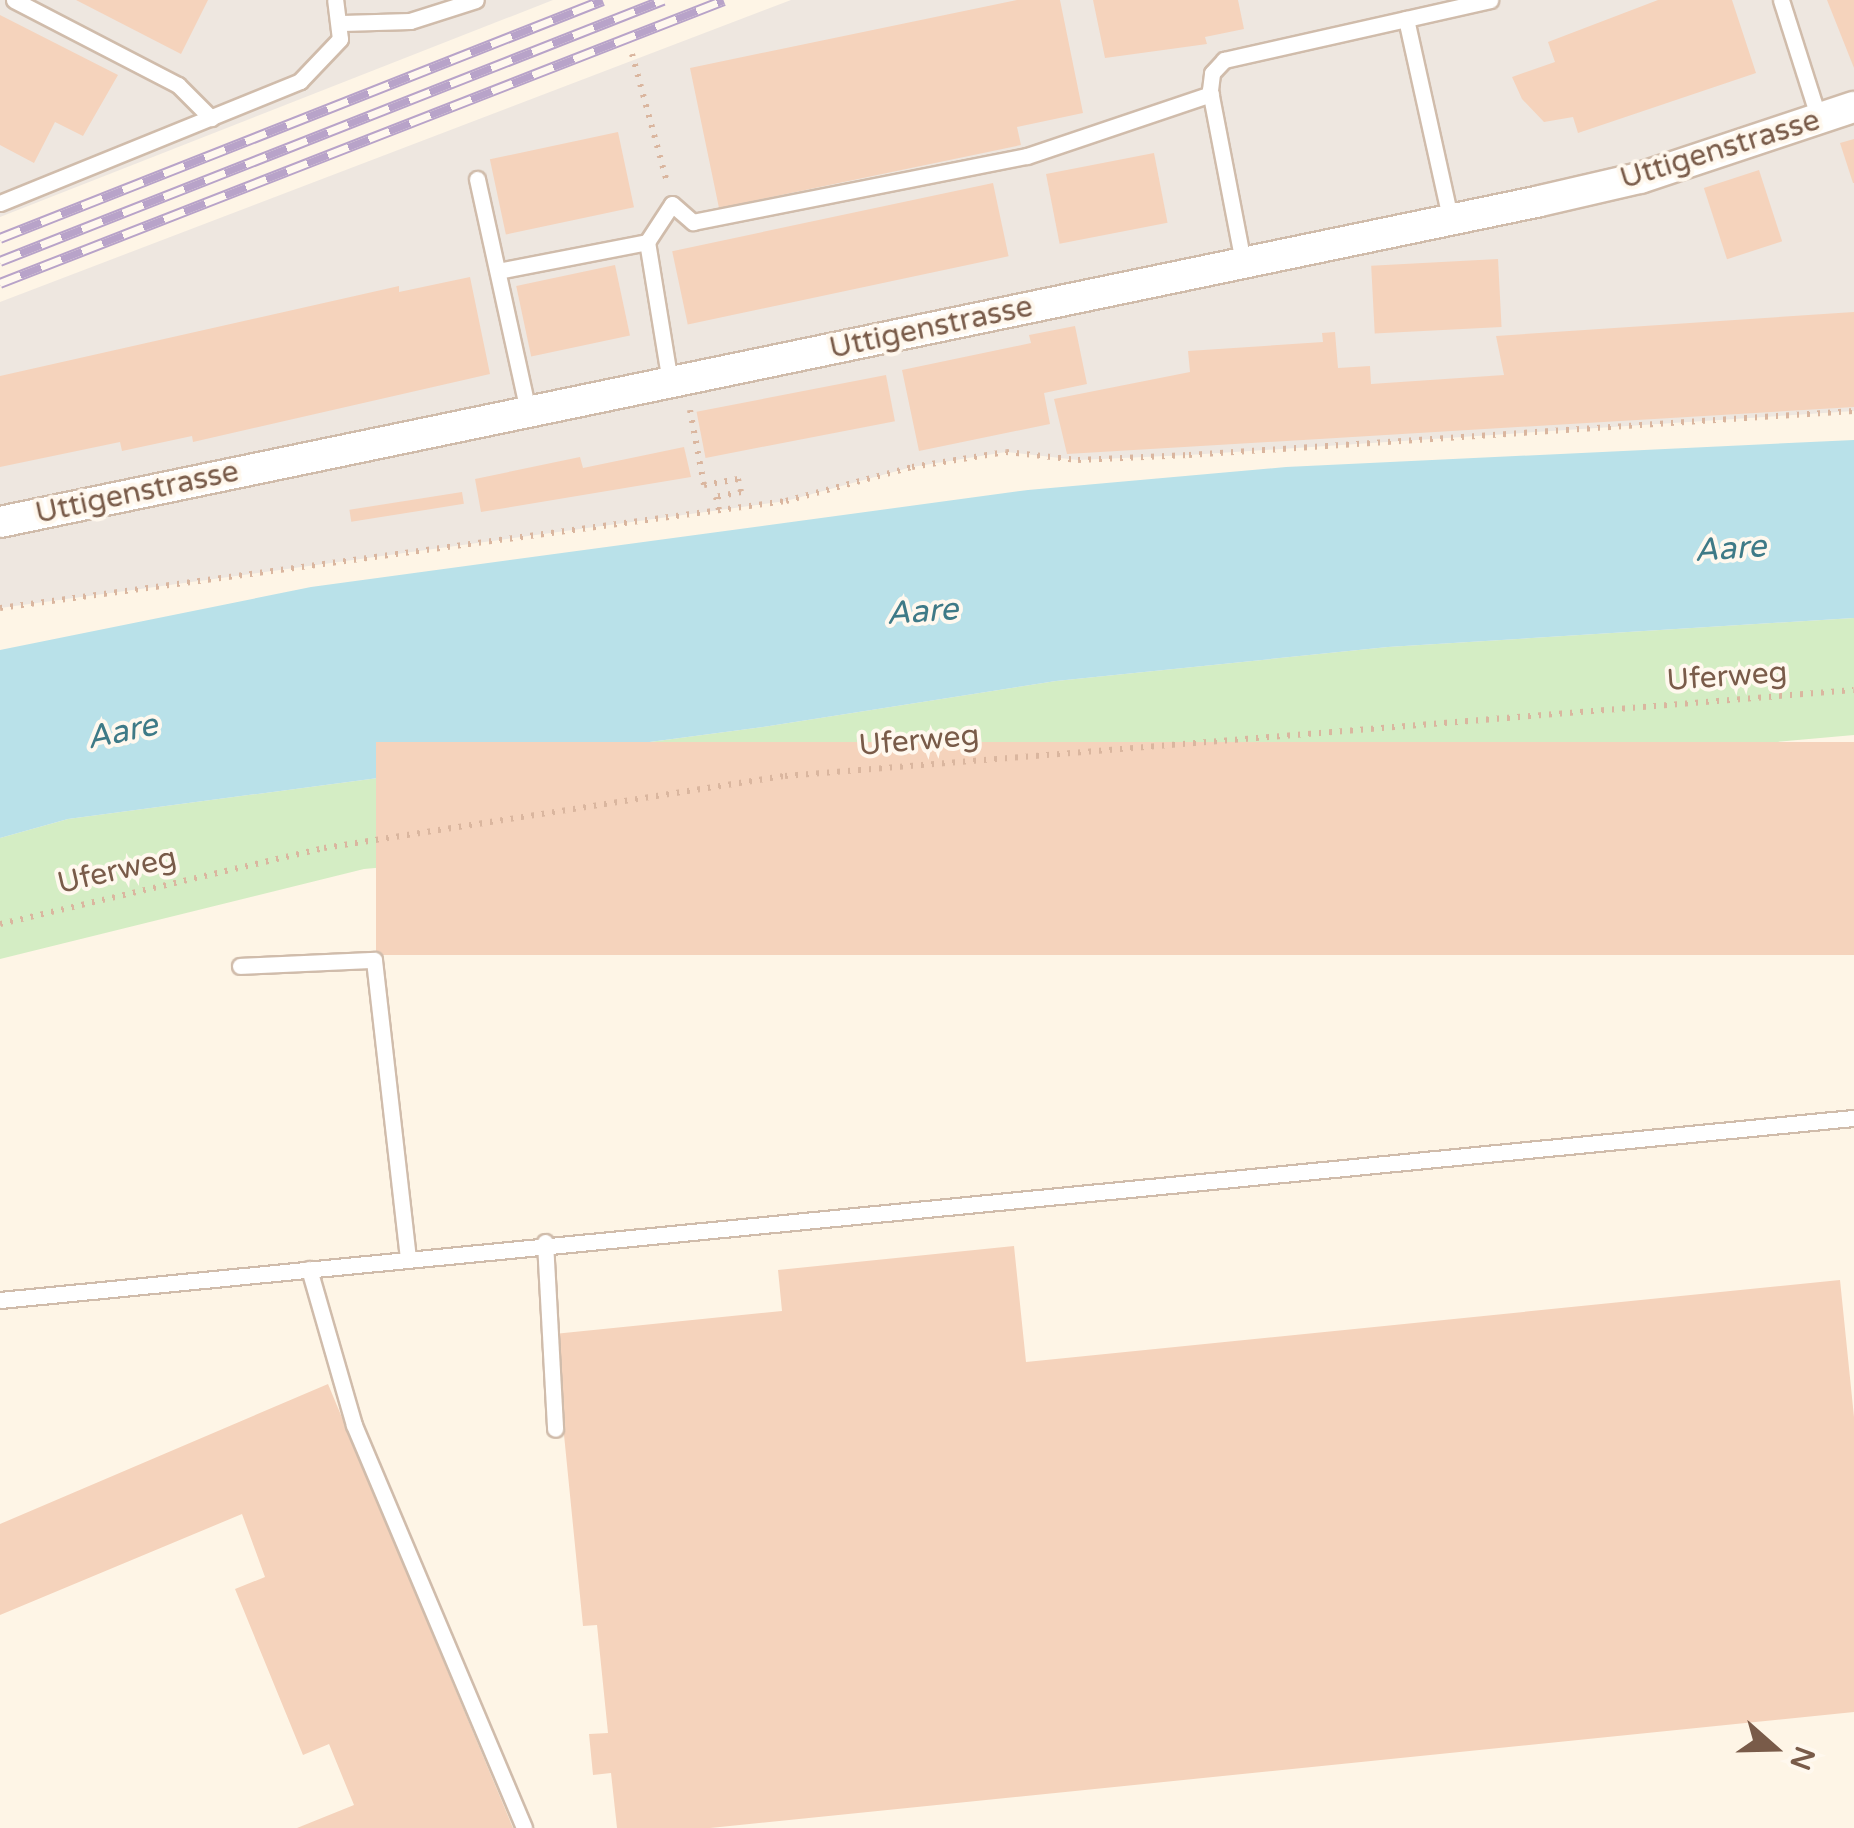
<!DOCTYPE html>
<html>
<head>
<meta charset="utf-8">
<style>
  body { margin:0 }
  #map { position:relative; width:1854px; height:1828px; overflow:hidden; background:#fef5e6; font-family:"Varela Round",sans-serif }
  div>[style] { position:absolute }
  .industrial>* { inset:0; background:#eee7e0 }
  .green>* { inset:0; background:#d4edc4 }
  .water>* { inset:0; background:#b9e1e9 }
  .building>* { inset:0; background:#f5d3bc; transform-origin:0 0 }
  .path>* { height:6px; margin-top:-3px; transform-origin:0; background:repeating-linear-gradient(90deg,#dab69f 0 2.5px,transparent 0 10.5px) }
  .roads { filter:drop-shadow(2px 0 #d0bcab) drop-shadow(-2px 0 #d0bcab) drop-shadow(0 2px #d0bcab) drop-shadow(0 -2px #d0bcab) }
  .service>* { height:15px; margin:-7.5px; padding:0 7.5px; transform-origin:7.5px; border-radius:7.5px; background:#fff }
  .minor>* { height:30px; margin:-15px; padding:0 15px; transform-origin:15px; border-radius:15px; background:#fff }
  .rail>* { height:11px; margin-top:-5.5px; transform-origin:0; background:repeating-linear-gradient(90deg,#fff8ee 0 22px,#b8a3c9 0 44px); box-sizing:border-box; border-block:2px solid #b8a3c9 }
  span { translate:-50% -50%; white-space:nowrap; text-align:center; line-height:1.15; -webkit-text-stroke:8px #fff8ee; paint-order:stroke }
  .street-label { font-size:30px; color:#795b49 }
  .water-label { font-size:32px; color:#3e7a87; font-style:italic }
  .north { position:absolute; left:1724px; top:1698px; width:100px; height:100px; -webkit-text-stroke:8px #fff8ee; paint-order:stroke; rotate:110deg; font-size:28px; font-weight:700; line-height:40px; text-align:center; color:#795b49 }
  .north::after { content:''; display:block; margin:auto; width:35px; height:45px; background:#795b49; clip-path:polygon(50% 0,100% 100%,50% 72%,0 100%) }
</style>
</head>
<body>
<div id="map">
  <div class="industrial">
    <i style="clip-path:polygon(0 0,553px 0,0 217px)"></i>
    <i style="clip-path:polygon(791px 0,1854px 0,1854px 411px,1189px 455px,1078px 460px,1006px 452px,912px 467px,786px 501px,0 608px,0 302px)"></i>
  </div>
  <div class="green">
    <i style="clip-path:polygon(1854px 618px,1854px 735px,364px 869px,0 959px,0 838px,68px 819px,763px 727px,1056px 681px,1388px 647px)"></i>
  </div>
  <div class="water">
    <i style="clip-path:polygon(1854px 440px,1854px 618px,1388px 647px,1056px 681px,763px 727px,68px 819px,0 838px,0 650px,311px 587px,1028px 490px,1286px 467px)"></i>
  </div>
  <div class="building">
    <i style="clip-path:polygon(76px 0,208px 0,181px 54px)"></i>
    <i style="clip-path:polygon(1017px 0,1060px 0,1083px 113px,1017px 127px,1021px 145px,719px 208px,690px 68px)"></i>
    <i style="clip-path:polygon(1093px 0,1238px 0,1244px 29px,1205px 37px,1207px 44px,1105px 58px)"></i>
    <i style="clip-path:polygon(1658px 0,1732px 0,1756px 73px,1578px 133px,1573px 117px,1544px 122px,1522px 99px,1512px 77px,1555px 62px,1548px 42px)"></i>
    <i style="clip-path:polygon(1827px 0,1854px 0,1854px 68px)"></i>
    <i style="clip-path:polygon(0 15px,118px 75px,83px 136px,55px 122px,34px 163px,0 145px)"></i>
    <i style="left:618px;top:132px;width:77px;height:131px;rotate:78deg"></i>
    <i style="clip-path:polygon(1854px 139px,1854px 183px,1853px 183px,1840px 143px)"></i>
    <i style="left:1154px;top:153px;width:71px;height:110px;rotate:79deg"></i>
    <i style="left:1759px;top:170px;width:75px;height:58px;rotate:72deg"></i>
    <i style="left:993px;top:183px;width:75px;height:328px;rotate:78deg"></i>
    <i style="left:1498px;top:259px;width:68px;height:127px;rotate:87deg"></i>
    <i style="left:615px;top:265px;width:72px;height:101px;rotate:78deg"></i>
    <i style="clip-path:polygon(470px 277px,490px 374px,193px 442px,192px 436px,122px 451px,120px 442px,0 467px,0 376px,399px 286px,399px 292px)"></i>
    <i style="clip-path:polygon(1854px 312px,1854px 407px,1067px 454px,1054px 399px,1190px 372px,1188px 351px,1323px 342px,1322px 333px,1335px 332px,1338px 368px,1370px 366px,1371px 384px,1504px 375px,1496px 336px)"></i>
    <i style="clip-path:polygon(1075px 326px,1087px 384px,1044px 393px,1050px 424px,919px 451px,902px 370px,1031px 343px,1029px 335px)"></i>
    <i style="left:886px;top:375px;width:47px;height:193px;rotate:79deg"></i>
    <i style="clip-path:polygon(684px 447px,691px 477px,481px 512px,475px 479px,580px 457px,583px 468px)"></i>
    <i style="left:462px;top:492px;width:12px;height:114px;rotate:81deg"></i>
    <i style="left:1854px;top:742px;width:213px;height:1478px;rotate:90deg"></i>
    <i style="clip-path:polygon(1014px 1246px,1026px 1362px,1840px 1280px,1854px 1417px,1854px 1712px,710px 1828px,617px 1828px,611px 1773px,593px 1775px,589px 1734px,608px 1733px,597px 1625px,583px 1626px,554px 1334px,782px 1311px,778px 1270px)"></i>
    <i style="clip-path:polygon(328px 1384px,513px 1828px,297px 1828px,354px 1805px,329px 1744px,303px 1755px,235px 1589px,265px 1577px,242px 1514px,0 1615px,0 1524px)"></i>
  </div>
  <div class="path">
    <i style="left:632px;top:54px;width:129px;rotate:74.7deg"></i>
    <i style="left:690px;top:410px;width:76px;rotate:79.4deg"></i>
    <i style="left:704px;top:485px;width:35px;rotate:-10deg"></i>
    <i style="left:738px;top:479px;width:13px;rotate:77deg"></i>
    <i style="left:741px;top:492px;width:25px;rotate:169deg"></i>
    <i style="left:716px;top:497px;width:13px;rotate:77deg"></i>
    <i style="left:0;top:608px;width:793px;rotate:-7.75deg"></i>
    <i style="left:786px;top:501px;width:131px;rotate:-15.1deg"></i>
    <i style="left:912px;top:467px;width:95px;rotate:-9.1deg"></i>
    <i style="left:1006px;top:452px;width:72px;rotate:6.3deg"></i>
    <i style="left:1078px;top:460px;width:111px;rotate:-2.6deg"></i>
    <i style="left:1189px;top:455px;width:666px;rotate:-3.79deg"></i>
    <i style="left:0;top:924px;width:333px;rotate:-13.2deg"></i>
    <i style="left:324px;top:848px;width:467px;rotate:-8.9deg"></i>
    <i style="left:785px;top:776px;width:1072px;rotate:-4.6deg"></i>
  </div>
  <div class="roads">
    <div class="service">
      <i style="left:14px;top:0;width:185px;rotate:27.4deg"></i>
      <i style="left:178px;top:85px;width:47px;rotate:45deg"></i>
      <i style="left:1781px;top:0;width:125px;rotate:72.3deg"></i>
      <i style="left:1406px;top:19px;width:204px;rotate:77.5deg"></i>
      <i style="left:342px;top:23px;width:68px;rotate:-1.7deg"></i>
      <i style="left:410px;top:21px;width:69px;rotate:-17.7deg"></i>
      <i style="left:477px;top:179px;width:238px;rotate:77.6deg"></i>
      <i style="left:0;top:203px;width:324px;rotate:-22.1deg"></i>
      <i style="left:300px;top:81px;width:58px;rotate:-46.4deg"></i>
      <i style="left:340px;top:39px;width:39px;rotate:-97deg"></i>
      <i style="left:1243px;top:262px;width:175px;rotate:-100.9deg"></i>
      <i style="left:1210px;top:90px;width:17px;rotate:-83deg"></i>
      <i style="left:1212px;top:73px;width:18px;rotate:-47deg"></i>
      <i style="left:1224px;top:60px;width:273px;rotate:-12.7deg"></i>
      <i style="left:498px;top:271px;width:152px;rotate:-11deg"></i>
      <i style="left:670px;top:382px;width:142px;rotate:-99.3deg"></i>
      <i style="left:647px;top:242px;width:45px;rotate:-56.7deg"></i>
      <i style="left:672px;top:204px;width:28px;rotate:41deg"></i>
      <i style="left:693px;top:222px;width:340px;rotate:-11.2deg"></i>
      <i style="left:1027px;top:156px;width:194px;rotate:-18.6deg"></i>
      <i style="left:240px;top:966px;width:134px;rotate:-2.6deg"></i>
      <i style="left:374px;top:960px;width:300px;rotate:83.5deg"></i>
      <i style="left:545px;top:1242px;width:187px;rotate:86.9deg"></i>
      <i style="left:309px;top:1269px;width:162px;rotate:73.9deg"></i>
      <i style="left:354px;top:1425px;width:437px;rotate:67.1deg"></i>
      <i style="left:0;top:1300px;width:1863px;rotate:-5.61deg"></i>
    </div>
    <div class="minor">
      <i style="left:0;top:522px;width:1573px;rotate:-11.77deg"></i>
      <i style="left:1540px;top:201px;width:103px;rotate:-13deg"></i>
      <i style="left:1640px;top:178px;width:225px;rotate:-18.4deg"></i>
    </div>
  </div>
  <div class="rail">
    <i style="left:0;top:238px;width:648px;rotate:-21.54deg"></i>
    <i style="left:0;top:261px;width:713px;rotate:-21.49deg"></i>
    <i style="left:0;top:283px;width:777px;rotate:-21.35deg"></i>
  </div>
  <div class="street-label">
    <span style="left:1720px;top:150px;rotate:-17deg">Uttigenstrasse</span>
    <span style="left:931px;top:328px;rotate:-12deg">Uttigenstrasse</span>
    <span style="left:137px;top:493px;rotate:-12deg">Uttigenstrasse</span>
    <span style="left:1727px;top:677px;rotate:-4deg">Uferweg</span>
    <span style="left:919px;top:741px;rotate:-5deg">Uferweg</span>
    <span style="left:117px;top:871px;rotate:-13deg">Uferweg</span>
  </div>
  <div class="water-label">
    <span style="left:1730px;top:549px;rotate:-4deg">Aare</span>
    <span style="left:922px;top:612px;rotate:-4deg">Aare</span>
    <span style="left:122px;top:732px;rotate:-12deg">Aare</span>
  </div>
  <div class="north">N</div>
</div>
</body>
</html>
